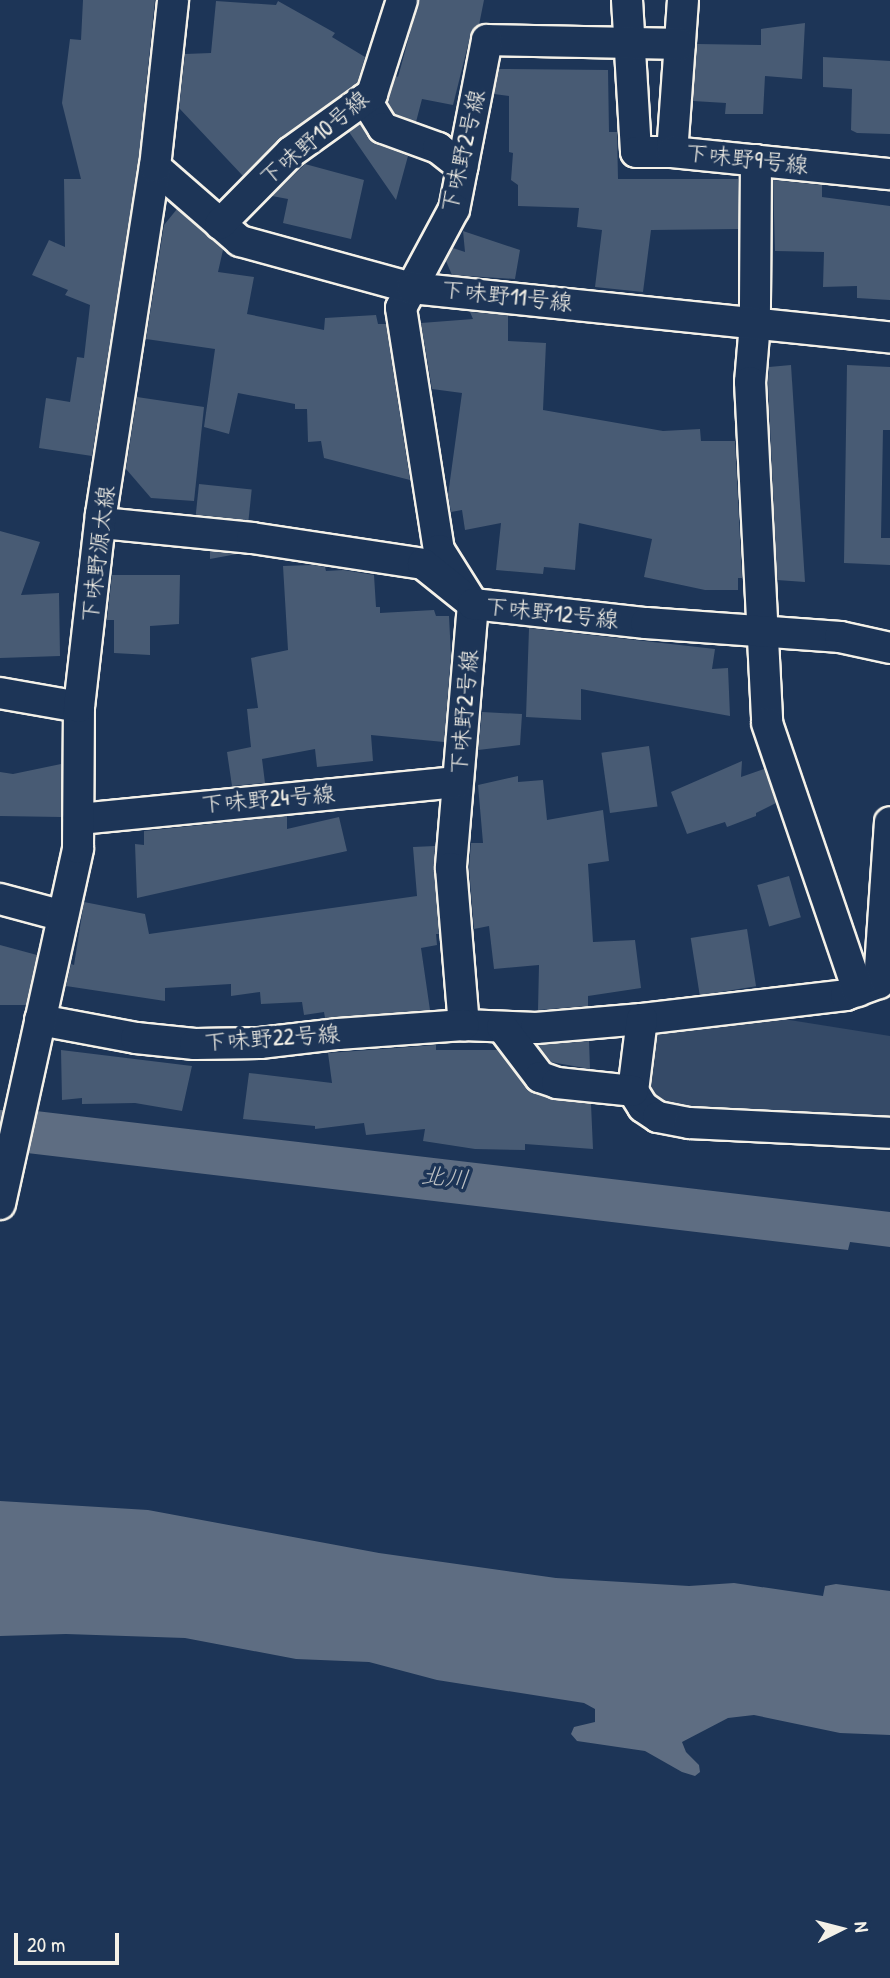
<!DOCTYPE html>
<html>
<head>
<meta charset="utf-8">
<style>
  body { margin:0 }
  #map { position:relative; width:890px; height:1978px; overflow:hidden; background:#1d3557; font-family:"Patrick Hand","Klee One",sans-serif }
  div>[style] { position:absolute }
  .green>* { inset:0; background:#354a67 }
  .water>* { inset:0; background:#5e6d82 }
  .building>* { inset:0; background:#485b74; transform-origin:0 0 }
  .roads { filter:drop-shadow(2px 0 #f4f1e8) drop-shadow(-2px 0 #f4f1e8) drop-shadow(0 2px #f4f1e8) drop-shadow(0 -2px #f4f1e8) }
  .street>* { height:30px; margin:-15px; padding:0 15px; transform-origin:15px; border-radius:15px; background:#1d3557 }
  span { translate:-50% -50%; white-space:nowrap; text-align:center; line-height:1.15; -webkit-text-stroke:7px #1d3557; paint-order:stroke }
  .street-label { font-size:23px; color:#f4f1e8 }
  .water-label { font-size:24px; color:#c0c3c4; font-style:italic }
  .north { position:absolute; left:806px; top:1894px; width:70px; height:70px; -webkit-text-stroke:5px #1d3557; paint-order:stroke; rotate:84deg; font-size:19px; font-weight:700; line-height:28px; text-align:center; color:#f4f1e8 }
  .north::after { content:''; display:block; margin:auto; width:24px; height:32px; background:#f4f1e8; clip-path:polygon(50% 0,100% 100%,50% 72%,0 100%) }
  .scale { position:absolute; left:14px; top:1933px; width:105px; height:32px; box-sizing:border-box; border:4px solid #f4f1e8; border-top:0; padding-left:9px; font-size:21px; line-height:24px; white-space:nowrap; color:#f4f1e8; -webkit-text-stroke:5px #1d3557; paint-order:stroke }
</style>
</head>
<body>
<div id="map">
  <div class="green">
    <i style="clip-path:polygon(777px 1018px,890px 1036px,890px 1124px,654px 1108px,641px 1071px,646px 1036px)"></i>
  </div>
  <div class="water">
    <i style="clip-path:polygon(0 1110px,36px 1111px,890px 1212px,890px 1247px,850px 1242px,848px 1250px,27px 1153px,0 1167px)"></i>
    <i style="clip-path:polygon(0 1501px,148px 1510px,379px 1553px,556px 1578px,689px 1586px,734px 1583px,823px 1596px,825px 1586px,836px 1584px,890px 1591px,890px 1735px,840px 1733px,754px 1715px,728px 1718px,682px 1742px,686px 1752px,699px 1765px,700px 1772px,695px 1776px,682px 1772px,645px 1751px,577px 1741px,571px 1734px,574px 1727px,595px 1722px,595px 1709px,584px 1703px,437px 1680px,369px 1662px,296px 1659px,185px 1638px,66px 1634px,0 1636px)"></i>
  </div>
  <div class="building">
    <i style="clip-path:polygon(83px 0,155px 0,138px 165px,92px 456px,39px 448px,46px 398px,70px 402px,77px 357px,84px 358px,90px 305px,65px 295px,68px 290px,32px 275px,49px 240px,65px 247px,64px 179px,81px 179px,62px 103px,70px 39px,81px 40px)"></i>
    <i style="clip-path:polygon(419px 0,484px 0,479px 25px,470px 37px,453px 105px,422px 99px,416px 122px,395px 114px,387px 102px,396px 76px,398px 77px)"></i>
    <i style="clip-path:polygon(216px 1px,276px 5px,278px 1px,335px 33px,332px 37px,365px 57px,357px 83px,281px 138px,243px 176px,179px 108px,185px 54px,211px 53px)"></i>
    <i style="clip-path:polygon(805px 23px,802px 79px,765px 76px,763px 114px,725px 114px,726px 103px,693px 101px,697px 44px,761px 45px,761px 29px)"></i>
    <i style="clip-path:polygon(823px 57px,890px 61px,890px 134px,857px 133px,851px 130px,852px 89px,823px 87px)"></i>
    <i style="clip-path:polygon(499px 69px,608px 70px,609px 132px,617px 132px,618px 179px,738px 179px,738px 229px,651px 230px,643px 292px,595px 287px,602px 230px,577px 227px,579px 208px,518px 206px,518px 185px,511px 180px,513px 153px,509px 152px,509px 96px,494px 94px)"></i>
    <i style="clip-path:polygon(360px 124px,376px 144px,408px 156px,396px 200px,349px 132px)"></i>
    <i style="clip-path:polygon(305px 164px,364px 180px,351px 239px,283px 223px,288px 199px,272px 196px)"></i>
    <i style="clip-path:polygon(773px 180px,822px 185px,822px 197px,890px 206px,890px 300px,857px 298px,857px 286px,823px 287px,824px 252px,775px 251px)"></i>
    <i style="clip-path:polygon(177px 209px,223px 250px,218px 272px,254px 277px,247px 314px,324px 330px,325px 318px,376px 315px,378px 324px,386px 324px,410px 480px,324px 458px,321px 441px,308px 442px,307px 409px,295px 409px,295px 404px,238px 393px,229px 434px,204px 427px,215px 349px,146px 339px,164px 225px)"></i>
    <i style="clip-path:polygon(463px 231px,520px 250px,515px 279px,452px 275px,446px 261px,453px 248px,465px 252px)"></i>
    <i style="clip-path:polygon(470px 312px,508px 315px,508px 341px,546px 343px,543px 410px,663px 431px,700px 429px,701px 441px,735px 441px,742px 578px,738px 578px,738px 590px,705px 590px,644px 577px,652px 539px,579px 523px,575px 570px,544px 567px,543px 574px,496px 570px,501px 523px,465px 530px,462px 510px,451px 512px,448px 495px,462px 393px,432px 389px,421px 323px,473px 319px)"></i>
    <i style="clip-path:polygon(791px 365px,805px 582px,777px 580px,768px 382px,769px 367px)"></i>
    <i style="clip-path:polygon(847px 365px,890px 367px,890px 430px,883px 430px,881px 538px,890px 538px,890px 565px,844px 563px)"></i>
    <i style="clip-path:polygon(137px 397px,204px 407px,194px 501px,151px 498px,126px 469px)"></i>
    <i style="left:199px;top:484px;width:53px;height:31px;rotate:6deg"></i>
    <i style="clip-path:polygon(0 531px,40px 542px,21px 595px,59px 593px,60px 656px,0 658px)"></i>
    <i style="clip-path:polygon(210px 551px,237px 554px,210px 559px)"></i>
    <i style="clip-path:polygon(313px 565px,325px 567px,326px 571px,343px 570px,374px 575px,376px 607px,380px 607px,380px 613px,434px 610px,436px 616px,449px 616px,451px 656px,444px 742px,371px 735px,373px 761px,317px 767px,315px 749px,262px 759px,265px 783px,232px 786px,227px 752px,251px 747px,247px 709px,258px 708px,251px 658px,288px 650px,283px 566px)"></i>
    <i style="clip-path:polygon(112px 575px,180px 575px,179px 624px,150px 626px,150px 655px,114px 653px,114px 620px,107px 620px)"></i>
    <i style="clip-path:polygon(529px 628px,715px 649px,712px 669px,728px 668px,730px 716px,581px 689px,581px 720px,526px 717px)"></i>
    <i style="clip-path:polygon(482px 712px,522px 714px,520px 745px,478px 750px)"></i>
    <i style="left:649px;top:746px;width:61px;height:48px;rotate:82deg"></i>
    <i style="clip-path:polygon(742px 761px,741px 777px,764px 769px,776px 803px,756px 813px,756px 816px,727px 827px,725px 822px,687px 834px,671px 792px)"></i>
    <i style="clip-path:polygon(61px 764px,61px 817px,0 816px,0 772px,13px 774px)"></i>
    <i style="clip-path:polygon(518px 776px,518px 782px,543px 780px,547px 820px,603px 810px,609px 861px,588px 864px,593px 942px,635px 940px,641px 988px,588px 996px,588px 1006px,538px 1010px,539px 965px,494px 969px,489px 926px,474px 929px,469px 868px,471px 843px,483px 843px,478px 785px)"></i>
    <i style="clip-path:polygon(287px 816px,287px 829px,339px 817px,347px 851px,137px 898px,135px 844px,144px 845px,144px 831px)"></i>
    <i style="clip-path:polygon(435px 846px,434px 869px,439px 934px,436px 934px,437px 945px,421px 948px,430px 1010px,325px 1018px,324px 1012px,304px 1015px,302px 1002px,261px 1004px,260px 992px,231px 996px,231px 984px,165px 988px,165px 1001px,66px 986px,71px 964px,74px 965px,84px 902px,145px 914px,149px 934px,417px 896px,413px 847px)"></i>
    <i style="left:789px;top:876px;width:43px;height:33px;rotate:74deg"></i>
    <i style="left:747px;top:929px;width:58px;height:57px;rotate:81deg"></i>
    <i style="clip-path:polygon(0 945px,37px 955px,26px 1005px,0 1005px)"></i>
    <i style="clip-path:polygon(589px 1041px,590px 1069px,551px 1062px,538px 1045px)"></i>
    <i style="clip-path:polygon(436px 1045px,436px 1050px,497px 1050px,534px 1093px,555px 1100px,591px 1104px,593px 1149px,525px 1144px,525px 1150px,475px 1149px,423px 1141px,425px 1129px,366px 1135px,364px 1123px,315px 1129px,315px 1126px,243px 1119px,249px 1073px,332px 1083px,328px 1053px)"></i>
    <i style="clip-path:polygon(61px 1050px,192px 1066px,182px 1111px,135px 1103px,82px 1104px,82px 1098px,62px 1100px)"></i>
  </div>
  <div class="roads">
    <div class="street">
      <i style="left:627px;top:0;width:152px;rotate:86.6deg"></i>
      <i style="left:636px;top:152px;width:36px"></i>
      <i style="left:683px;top:0;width:152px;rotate:94.1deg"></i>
      <i style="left:672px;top:152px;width:219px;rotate:5.8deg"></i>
      <i style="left:680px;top:44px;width:193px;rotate:-178.8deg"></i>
      <i style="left:487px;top:40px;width:172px;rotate:101deg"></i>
      <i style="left:454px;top:209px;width:112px;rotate:118.2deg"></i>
      <i style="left:401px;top:308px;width:245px;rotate:81.1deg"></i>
      <i style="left:439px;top:550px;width:64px;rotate:57.8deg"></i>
      <i style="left:473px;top:604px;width:265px;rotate:94.8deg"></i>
      <i style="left:451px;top:868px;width:158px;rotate:85.3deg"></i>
      <i style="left:464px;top:1025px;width:72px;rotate:2.4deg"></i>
      <i style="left:536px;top:1028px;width:106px;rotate:-4.9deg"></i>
      <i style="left:642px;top:1019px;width:205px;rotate:-6.7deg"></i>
      <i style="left:846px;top:995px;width:35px;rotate:-20deg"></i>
      <i style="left:879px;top:983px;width:161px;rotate:-86.1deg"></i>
      <i style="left:365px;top:99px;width:34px;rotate:58deg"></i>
      <i style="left:383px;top:128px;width:59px;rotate:20deg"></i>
      <i style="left:438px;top:148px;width:31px;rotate:38deg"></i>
      <i style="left:756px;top:160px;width:163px;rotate:90.4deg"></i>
      <i style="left:755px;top:323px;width:59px;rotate:94.8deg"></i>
      <i style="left:750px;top:382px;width:341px;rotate:87.1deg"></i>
      <i style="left:767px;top:723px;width:283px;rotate:71.2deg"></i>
      <i style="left:155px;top:167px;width:113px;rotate:41deg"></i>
      <i style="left:240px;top:241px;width:178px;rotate:15.3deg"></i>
      <i style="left:412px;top:288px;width:481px;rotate:5.9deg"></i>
      <i style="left:220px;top:224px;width:101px;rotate:-45.4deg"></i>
      <i style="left:291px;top:152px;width:100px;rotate:-35.6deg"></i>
      <i style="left:372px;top:94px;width:99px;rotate:-72.3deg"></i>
      <i style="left:102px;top:523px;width:151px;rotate:5.7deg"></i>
      <i style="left:252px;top:538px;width:173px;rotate:8.6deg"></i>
      <i style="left:423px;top:564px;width:64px;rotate:38.7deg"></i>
      <i style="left:473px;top:604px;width:174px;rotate:6.3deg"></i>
      <i style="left:646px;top:623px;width:195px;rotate:4.1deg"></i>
      <i style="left:840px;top:637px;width:51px;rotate:12.4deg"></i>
      <i style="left:0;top:693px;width:80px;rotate:10deg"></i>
      <i style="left:79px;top:819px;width:380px;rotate:-5.6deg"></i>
      <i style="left:0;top:899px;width:65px;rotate:15.1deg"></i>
      <i style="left:642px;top:1019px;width:73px;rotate:97.1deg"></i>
      <i style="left:633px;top:1091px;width:19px;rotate:58deg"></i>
      <i style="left:643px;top:1107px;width:18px;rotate:34deg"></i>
      <i style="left:658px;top:1117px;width:32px;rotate:11deg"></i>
      <i style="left:689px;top:1123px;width:201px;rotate:2.8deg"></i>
      <i style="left:40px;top:1020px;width:98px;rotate:10.6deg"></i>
      <i style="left:136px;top:1038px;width:59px;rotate:5.8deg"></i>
      <i style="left:195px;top:1044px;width:65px;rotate:-0.9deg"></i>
      <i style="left:260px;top:1043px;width:79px;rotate:-6.6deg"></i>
      <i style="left:338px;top:1034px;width:126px;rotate:-4.1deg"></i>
      <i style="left:502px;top:1027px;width:63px;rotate:52.8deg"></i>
      <i style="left:540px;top:1077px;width:18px;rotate:19deg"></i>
      <i style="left:557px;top:1083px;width:76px;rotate:6deg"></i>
      <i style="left:0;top:1204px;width:364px;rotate:-77.6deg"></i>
      <i style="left:78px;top:848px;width:141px;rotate:-89.6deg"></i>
      <i style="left:79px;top:707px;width:194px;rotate:-83.5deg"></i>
      <i style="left:101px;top:514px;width:351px;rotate:-81.2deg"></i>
      <i style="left:155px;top:167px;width:168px;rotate:-83.8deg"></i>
    </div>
  </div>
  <div class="street-label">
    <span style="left:314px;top:138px;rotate:-40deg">下味野10号線</span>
    <span style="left:463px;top:151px;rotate:-77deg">下味野2号線</span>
    <span style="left:747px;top:159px;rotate:6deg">下味野9号線</span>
    <span style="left:507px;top:296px;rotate:6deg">下味野11号線</span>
    <span style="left:98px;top:554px;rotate:-83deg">下味野源太線</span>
    <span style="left:552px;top:613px;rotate:6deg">下味野12号線</span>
    <span style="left:464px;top:712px;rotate:-85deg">下味野2号線</span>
    <span style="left:268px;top:799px;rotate:-5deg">下味野24号線</span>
    <span style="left:272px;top:1038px;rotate:-4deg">下味野22号線</span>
  </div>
  <div class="water-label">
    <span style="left:445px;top:1177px;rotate:6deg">北川</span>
  </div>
  <div class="north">N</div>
  <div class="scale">20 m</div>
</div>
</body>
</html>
